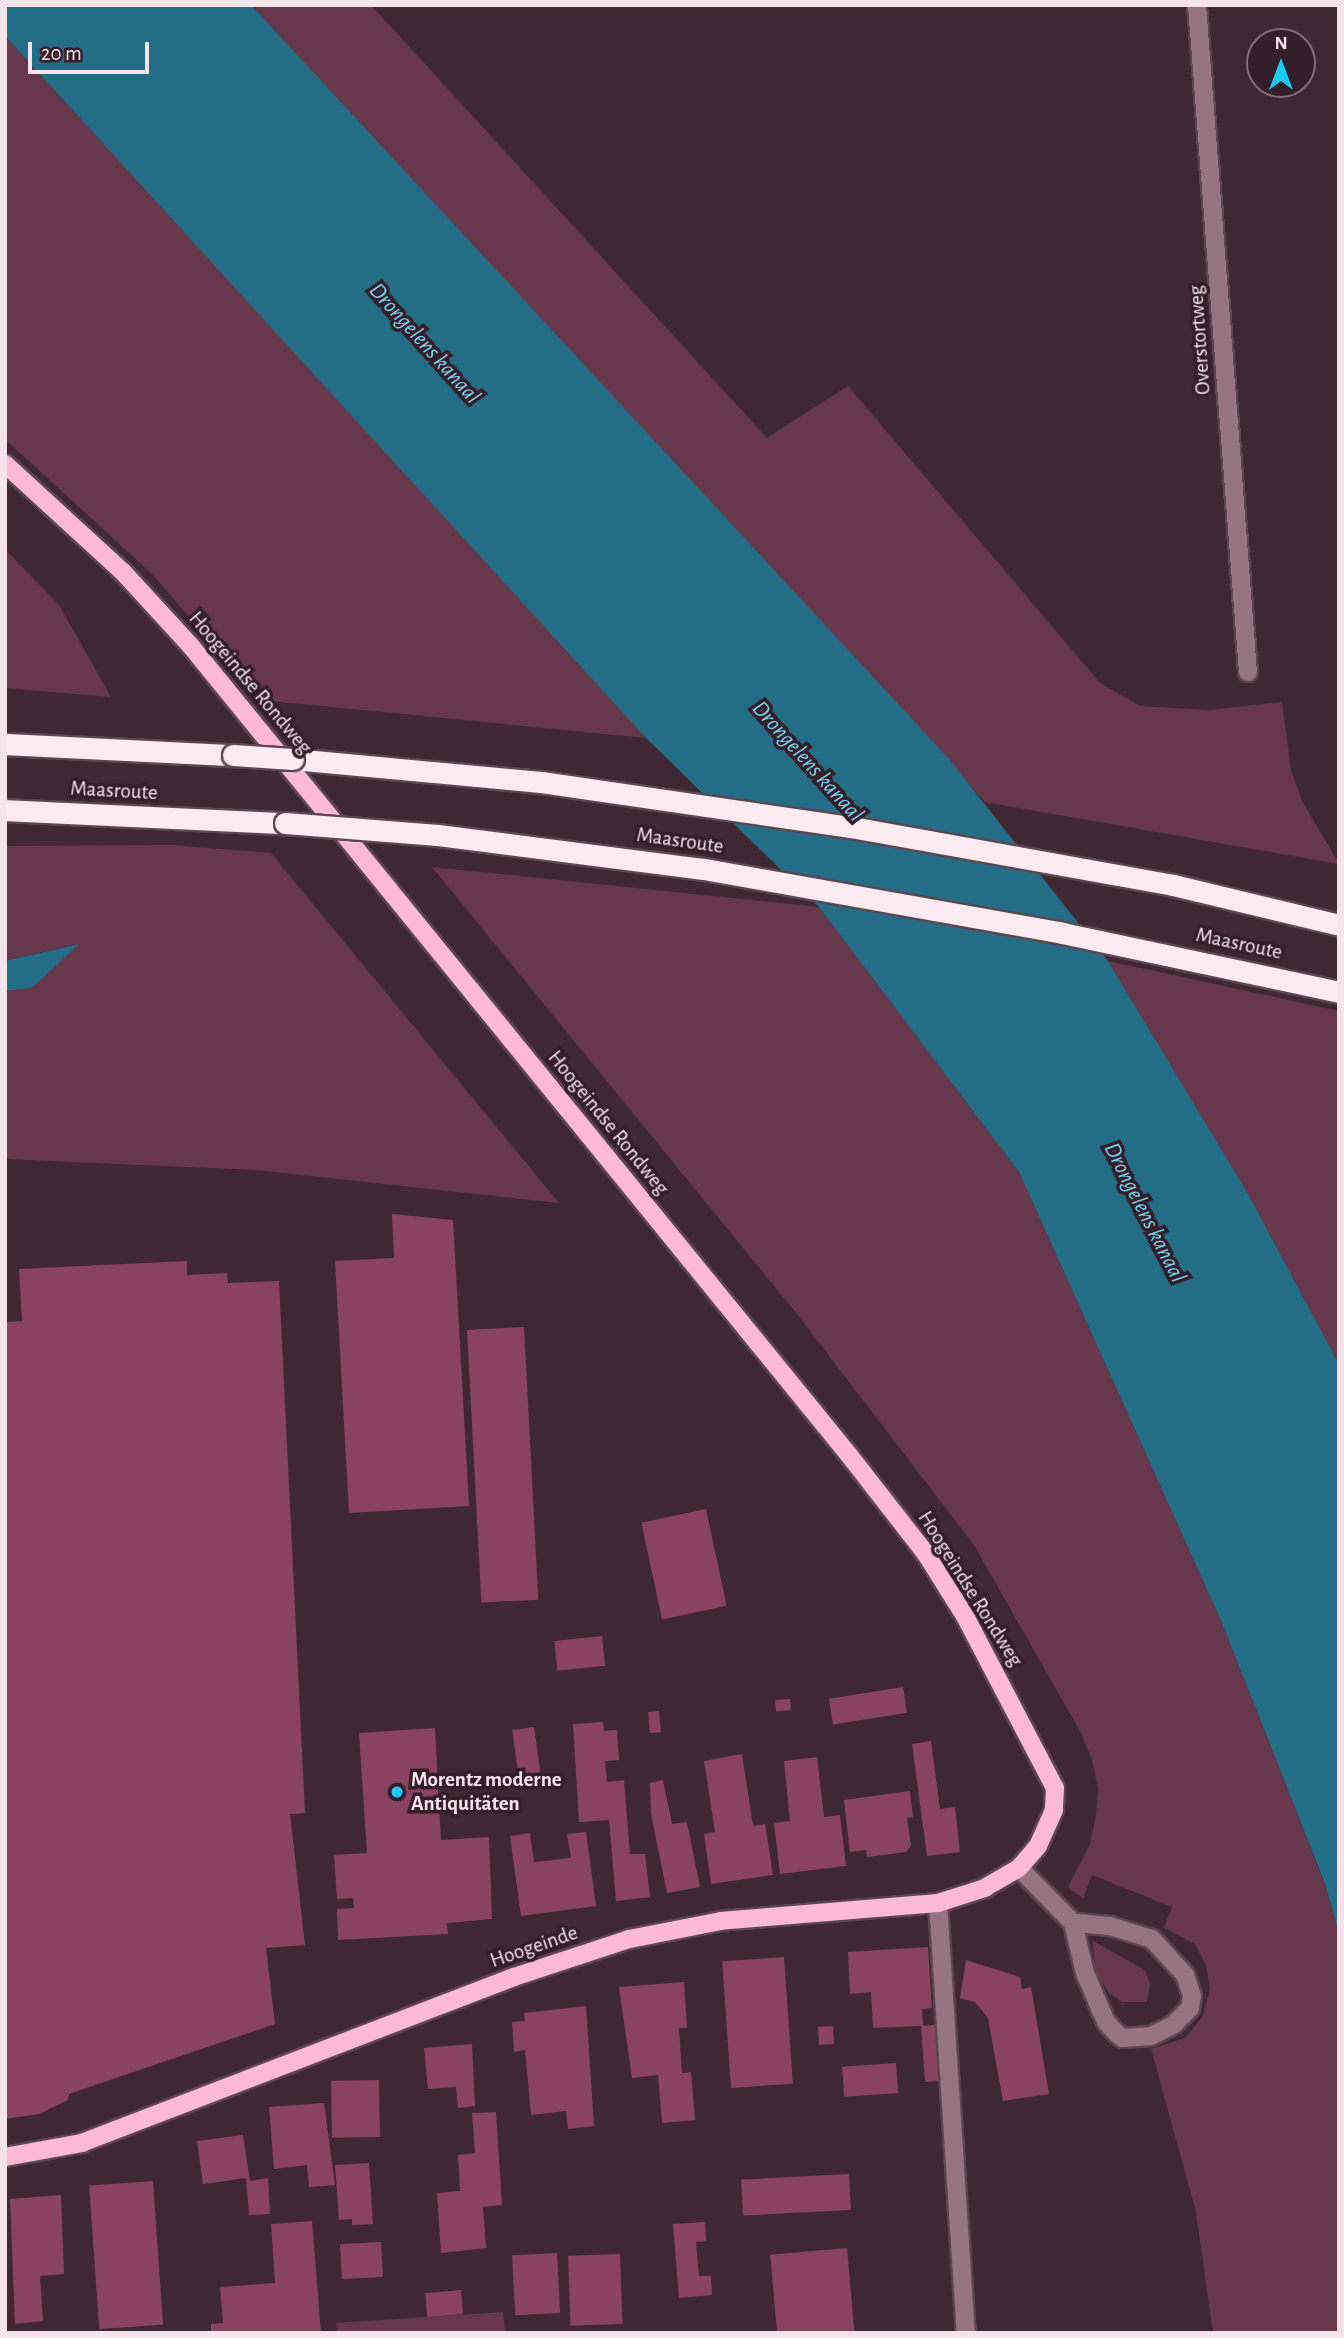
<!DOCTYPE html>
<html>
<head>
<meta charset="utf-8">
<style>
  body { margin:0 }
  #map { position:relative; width:1344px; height:2338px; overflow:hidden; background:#3f2831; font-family:"Alegreya Sans",sans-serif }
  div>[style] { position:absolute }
  .green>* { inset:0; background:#67384b }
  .water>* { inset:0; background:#246d86 }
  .building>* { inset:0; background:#894361; transform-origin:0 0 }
  .roads { filter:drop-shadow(2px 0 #5c464f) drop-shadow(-2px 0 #5c464f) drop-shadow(0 2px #5c464f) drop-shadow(0 -2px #5c464f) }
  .minor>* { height:18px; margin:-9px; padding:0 9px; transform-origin:9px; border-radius:9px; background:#967581 }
  .major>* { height:18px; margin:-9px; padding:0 9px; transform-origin:9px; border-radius:9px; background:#feb9d4 }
  .highway>* { height:21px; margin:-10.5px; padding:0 10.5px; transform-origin:10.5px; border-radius:10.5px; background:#fcebf1 }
  .bridges { filter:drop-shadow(2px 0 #5c464f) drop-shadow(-2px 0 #5c464f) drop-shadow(0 2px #5c464f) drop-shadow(0 -2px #5c464f) }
  .highway-bridge>* { height:21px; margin:-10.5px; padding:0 10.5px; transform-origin:10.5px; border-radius:10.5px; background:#fcebf1 }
  .dots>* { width:19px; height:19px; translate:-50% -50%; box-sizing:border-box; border:4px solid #341e27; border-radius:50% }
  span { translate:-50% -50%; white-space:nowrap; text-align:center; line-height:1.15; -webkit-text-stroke:7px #341e27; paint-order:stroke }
  .street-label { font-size:21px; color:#f5e5eb }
  .poi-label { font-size:21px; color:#f5e5eb; font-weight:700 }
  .left { translate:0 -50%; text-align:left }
  .water-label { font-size:23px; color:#73d4f8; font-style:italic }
  .frame { position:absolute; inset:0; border:7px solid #f5e5eb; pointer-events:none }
  .north { position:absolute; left:1246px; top:28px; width:70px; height:70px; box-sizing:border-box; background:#341e27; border:2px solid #816e75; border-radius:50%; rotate:0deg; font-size:19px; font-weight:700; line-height:28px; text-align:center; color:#f5e5eb }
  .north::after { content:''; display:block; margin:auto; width:24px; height:32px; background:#1bc9fc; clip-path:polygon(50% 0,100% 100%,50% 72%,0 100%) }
  .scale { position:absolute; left:28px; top:42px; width:121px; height:32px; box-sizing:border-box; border:4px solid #f5e5eb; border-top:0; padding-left:9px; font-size:21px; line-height:24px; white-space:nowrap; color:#f5e5eb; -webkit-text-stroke:5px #341e27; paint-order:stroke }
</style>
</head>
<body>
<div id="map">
  <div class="green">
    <i style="clip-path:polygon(251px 5px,371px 5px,767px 438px,848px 386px,1100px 683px,1140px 706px,1209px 710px,1282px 702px,1291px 770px,1302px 801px,1339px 864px,985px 802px)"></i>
    <i style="clip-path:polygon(5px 36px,620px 708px,646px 738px,260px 700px,153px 575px,5px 439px)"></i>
    <i style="clip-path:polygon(5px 549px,59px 605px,111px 697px,5px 688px)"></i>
    <i style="clip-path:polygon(172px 845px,271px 853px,559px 1203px,256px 1170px,5px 1159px,5px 991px,32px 988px,77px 944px,5px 961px,5px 846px)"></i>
    <i style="clip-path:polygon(432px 867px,819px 907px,1019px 1172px,1222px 1623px,1325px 1885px,1339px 1933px,1339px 2333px,1213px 2333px,1196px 2212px,1151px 2049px,1185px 2038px,1203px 2016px,1210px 1989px,1206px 1965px,1195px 1944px,1164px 1928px,1172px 1907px,1092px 1875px,1083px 1898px,1068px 1887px,1090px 1844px,1096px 1815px,1098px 1788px,1092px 1760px,1081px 1733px,974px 1545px,797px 1314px)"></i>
    <i style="clip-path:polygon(1108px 961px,1339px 1011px,1339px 1364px,1247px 1192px)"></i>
    <i style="clip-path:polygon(1093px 1941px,1145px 1970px,1150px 1984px,1147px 2002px,1122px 2002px,1109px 1993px,1095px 1970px)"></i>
    <i style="clip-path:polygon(503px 2312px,505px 2333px,337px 2333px,336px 2323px)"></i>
  </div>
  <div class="water">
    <i style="clip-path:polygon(5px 5px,251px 5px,950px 760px,1108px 961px,1247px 1192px,1339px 1364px,1339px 1933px,1325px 1884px,1222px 1623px,1019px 1172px,819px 907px,646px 738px,5px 36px)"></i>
    <i style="clip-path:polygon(79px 944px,32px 988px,5px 991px,5px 961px)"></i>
  </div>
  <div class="building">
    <i style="clip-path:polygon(392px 1214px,453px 1220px,469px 1506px,349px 1513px,335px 1261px,394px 1258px)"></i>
    <i style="clip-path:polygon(187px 1261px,187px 1275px,227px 1273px,228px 1283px,279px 1281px,305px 1813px,290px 1814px,305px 1945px,266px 1948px,275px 2024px,69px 2094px,68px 2100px,39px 2114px,5px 2119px,5px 1322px,22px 1321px,19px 1269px)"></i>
    <i style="left:524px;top:1327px;width:273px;height:57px;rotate:87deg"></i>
    <i style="left:706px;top:1509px;width:99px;height:66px;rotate:78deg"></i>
    <i style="left:602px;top:1636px;width:30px;height:48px;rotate:84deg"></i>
    <i style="left:903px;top:1687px;width:26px;height:75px;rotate:81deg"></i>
    <i style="left:790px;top:1699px;width:11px;height:15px;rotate:85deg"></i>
    <i style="left:659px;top:1711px;width:21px;height:11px;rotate:85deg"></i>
    <i style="clip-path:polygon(603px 1722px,604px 1731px,617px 1730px,619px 1760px,605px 1761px,607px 1782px,624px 1780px,630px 1854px,645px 1854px,650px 1897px,616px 1901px,609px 1820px,579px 1822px,573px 1724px)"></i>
    <i style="left:534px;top:1727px;width:49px;height:22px;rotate:82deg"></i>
    <i style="clip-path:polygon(435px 1728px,441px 1840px,489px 1837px,492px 1919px,447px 1923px,448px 1934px,338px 1940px,337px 1909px,354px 1908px,353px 1898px,337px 1899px,334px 1855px,367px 1853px,359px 1733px)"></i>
    <i style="clip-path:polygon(931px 1741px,940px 1809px,955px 1807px,960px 1852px,927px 1856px,912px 1744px)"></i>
    <i style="clip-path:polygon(742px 1754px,753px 1826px,765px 1824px,773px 1875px,711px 1884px,704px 1834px,715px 1832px,704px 1761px)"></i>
    <i style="clip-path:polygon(817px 1757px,824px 1817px,840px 1815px,846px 1866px,780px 1874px,774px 1823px,790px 1821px,784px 1761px)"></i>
    <i style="clip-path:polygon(663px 1780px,672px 1824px,687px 1822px,700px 1887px,667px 1893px,651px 1814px,650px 1783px)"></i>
    <i style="clip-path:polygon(910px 1791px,913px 1817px,907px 1818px,911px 1846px,906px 1852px,867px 1857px,866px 1850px,850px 1852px,844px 1800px)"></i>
    <i style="clip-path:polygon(586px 1832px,596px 1906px,521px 1916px,510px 1836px,530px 1833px,534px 1862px,571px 1858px,567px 1834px)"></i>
    <i style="clip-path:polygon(928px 1947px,932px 2008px,922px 2009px,923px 2026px,944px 2024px,948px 2080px,925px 2082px,921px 2026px,873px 2028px,871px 1992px,850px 1994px,848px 1952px)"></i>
    <i style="left:784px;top:1957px;width:127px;height:62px;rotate:86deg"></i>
    <i style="clip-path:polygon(966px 1960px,1020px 1977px,1022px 1989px,1031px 1987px,1049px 2094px,1003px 2101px,988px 2018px,975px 2002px,960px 1998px)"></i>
    <i style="clip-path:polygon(684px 1982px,687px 2028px,679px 2028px,682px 2073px,691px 2072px,695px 2120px,662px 2123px,658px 2075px,632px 2078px,619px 1987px)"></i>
    <i style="clip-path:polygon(586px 2006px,594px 2126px,568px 2129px,566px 2111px,531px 2115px,525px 2050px,514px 2052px,512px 2022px,525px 2021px,524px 2013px)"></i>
    <i style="left:833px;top:2026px;width:18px;height:15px;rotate:87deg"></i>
    <i style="clip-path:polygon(472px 2044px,475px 2106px,458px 2108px,456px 2087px,428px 2089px,424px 2048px)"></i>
    <i style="left:896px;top:2063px;width:30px;height:54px;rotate:86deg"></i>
    <i style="left:379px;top:2080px;width:57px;height:48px;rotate:89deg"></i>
    <i style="clip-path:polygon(324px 2103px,335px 2185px,309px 2187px,307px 2165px,274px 2169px,269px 2107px)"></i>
    <i style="clip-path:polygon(496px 2112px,502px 2205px,483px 2207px,486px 2248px,441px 2253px,437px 2193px,460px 2191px,458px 2155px,475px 2153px,472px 2113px)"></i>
    <i style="clip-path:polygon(243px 2135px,250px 2181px,268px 2178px,270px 2214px,249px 2215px,246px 2178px,203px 2184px,197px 2141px)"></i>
    <i style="clip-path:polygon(369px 2163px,373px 2224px,352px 2225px,352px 2219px,339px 2220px,335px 2165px)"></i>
    <i style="left:849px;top:2174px;width:36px;height:108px;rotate:87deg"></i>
    <i style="left:153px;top:2181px;width:144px;height:64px;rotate:86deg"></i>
    <i style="clip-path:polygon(61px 2195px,64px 2274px,40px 2276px,43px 2321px,15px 2324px,10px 2199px)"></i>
    <i style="clip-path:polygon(312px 2221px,321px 2333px,211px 2333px,211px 2324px,223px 2323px,220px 2287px,275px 2283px,271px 2224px)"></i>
    <i style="clip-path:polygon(705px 2222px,706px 2241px,696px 2242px,699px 2276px,711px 2276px,712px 2295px,679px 2298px,673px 2224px)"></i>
    <i style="left:381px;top:2242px;width:35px;height:41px;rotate:87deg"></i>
    <i style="left:847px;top:2248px;width:85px;height:77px;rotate:85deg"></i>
    <i style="left:557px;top:2253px;width:60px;height:45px;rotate:87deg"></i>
    <i style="left:620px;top:2254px;width:70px;height:52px;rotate:88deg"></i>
    <i style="left:461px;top:2290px;width:24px;height:36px;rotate:85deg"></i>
  </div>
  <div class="roads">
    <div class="minor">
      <i style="left:1197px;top:5px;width:669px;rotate:85.63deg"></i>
      <i style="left:1019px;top:1868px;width:77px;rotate:45.5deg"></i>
      <i style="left:1073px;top:1923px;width:51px;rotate:76.5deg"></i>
      <i style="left:1085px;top:1973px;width:53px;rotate:66.8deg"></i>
      <i style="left:1106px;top:2022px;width:16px;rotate:47deg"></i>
      <i style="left:1117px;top:2034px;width:7px;rotate:34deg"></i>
      <i style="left:1123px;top:2038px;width:28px;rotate:-4deg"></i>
      <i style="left:1151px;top:2036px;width:25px;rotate:-27deg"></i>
      <i style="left:1173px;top:2025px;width:24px;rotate:-45deg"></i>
      <i style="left:1190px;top:2008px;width:12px;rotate:-81deg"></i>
      <i style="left:1192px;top:1996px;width:22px;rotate:-108deg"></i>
      <i style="left:1185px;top:1975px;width:49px;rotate:-132.5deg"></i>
      <i style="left:1152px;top:1939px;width:44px;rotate:-162.8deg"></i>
      <i style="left:1110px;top:1926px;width:37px;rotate:-175deg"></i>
      <i style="left:938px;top:1903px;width:431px;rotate:86.3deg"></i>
    </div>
    <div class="major">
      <i style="left:5px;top:464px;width:160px;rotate:42.5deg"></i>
      <i style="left:123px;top:572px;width:99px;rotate:47.5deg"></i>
      <i style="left:190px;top:645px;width:1044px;rotate:50.87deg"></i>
      <i style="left:849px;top:1455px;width:125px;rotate:52.1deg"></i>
      <i style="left:926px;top:1554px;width:75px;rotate:58deg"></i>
      <i style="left:966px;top:1618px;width:192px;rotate:62.4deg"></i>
      <i style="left:1055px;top:1788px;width:22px;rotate:93deg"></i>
      <i style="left:1054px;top:1810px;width:39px;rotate:114deg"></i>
      <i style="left:1038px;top:1846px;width:29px;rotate:131deg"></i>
      <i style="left:1019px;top:1868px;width:39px;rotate:150deg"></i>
      <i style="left:985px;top:1888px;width:49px;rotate:162.3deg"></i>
      <i style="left:938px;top:1903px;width:218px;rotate:175.3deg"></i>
      <i style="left:721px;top:1921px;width:94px;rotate:168.9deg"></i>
      <i style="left:629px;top:1939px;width:121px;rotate:161.7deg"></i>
      <i style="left:514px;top:1977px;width:463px;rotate:159deg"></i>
      <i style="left:82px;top:2143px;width:78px;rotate:169.7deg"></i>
    </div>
    <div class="highway">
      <i style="left:5px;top:744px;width:228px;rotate:2.8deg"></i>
      <i style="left:293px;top:759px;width:249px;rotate:5.3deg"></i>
      <i style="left:541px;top:782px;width:313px;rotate:8.3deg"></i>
      <i style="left:851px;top:827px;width:327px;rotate:10.2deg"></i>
      <i style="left:1173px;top:885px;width:171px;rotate:13.5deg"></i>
      <i style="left:5px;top:810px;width:280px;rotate:2.7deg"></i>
    </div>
  </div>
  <div class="bridges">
    <div class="highway-bridge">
      <i style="left:233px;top:755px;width:60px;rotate:3.8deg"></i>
      <i style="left:285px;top:823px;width:153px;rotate:4.5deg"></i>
      <i style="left:438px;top:835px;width:268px;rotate:7.3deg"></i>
      <i style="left:704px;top:869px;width:364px;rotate:10.1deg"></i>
      <i style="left:1062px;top:933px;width:283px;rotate:12deg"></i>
    </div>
  </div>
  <div class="dots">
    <i style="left:397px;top:1792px;background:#1bc9fc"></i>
  </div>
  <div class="street-label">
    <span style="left:1200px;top:340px;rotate:-94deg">Overstortweg</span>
    <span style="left:250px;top:683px;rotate:50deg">Hoogeindse Rondweg</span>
    <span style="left:114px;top:791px;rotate:3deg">Maasroute</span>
    <span style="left:680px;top:841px;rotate:8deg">Maasroute</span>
    <span style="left:1239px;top:944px;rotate:12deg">Maasroute</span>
    <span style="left:608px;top:1123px;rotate:51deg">Hoogeindse Rondweg</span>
    <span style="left:970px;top:1589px;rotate:58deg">Hoogeindse Rondweg</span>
    <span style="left:534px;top:1947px;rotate:-19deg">Hoogeinde</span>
  </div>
  <div class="poi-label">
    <span class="left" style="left:411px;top:1792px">Morentz moderne<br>Antiquitäten</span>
  </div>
  <div class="water-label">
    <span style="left:424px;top:344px;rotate:48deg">Drongelens kanaal</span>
    <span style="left:807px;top:762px;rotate:48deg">Drongelens kanaal</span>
    <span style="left:1144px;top:1213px;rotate:63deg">Drongelens kanaal</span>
  </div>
  <div class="frame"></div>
  <div class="north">N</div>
  <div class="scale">20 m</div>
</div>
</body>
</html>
